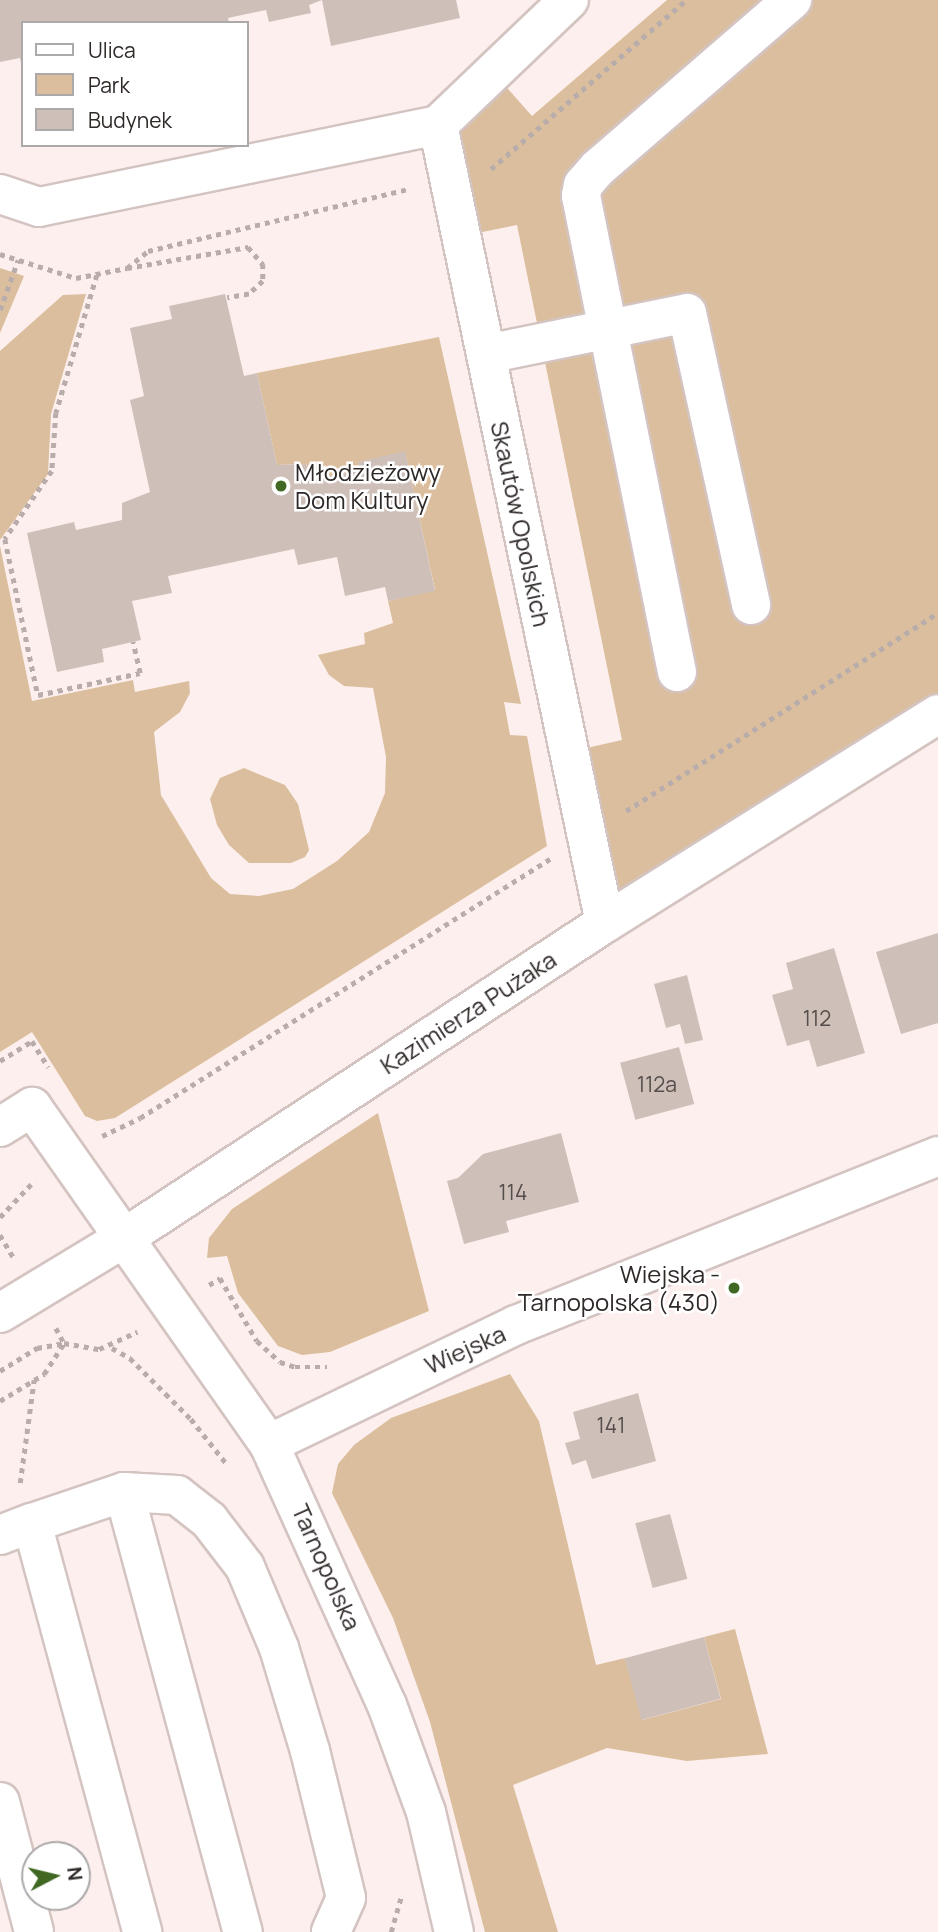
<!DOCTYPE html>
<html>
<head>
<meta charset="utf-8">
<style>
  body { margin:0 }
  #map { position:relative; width:938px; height:1932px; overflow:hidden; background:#fdefed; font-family:Manrope,sans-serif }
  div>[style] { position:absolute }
  .green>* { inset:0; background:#dbbe9d }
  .building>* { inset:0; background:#cec0b9; transform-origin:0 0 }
  .path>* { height:4.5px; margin-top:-2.25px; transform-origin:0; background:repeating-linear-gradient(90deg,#b8adab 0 5px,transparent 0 10px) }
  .roads { filter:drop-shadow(2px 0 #d4c4c1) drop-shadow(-2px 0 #d4c4c1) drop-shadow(0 2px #d4c4c1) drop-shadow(0 -2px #d4c4c1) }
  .minor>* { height:38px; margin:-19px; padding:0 19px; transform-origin:19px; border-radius:19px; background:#fff }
  .dots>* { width:19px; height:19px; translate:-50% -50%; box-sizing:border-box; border:4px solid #fff; border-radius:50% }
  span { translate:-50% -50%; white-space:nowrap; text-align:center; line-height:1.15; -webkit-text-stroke:5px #fff; paint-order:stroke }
  .number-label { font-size:21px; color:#564e4c }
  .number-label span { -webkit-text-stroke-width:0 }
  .poi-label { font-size:24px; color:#2e2827 }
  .left { translate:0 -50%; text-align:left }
  .right { translate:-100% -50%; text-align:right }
  .street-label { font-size:24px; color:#2e2827 }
  .legend { position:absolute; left:21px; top:21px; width:228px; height:126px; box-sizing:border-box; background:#fff; border:2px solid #aba9a9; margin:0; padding:9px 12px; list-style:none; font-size:21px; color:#2e2827 }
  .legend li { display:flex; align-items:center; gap:14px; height:35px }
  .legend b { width:35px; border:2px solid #aba9a9 }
  .north { position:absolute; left:21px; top:1841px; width:70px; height:70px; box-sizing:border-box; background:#fff; border:2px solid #aba9a9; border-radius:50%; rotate:83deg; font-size:19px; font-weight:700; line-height:28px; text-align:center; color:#2e2827 }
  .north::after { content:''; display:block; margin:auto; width:24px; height:32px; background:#406823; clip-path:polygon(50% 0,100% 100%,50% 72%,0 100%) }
</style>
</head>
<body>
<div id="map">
  <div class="green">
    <i style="clip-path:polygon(667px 0,938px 0,938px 714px,605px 923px,569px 752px,622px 740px,517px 225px,462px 236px,438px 125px,493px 72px,532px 116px)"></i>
    <i style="clip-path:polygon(0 268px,24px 276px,0 333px)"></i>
    <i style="clip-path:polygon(86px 294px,51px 414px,48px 474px,0 540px,0 351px,63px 295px)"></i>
    <i style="clip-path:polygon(439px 337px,521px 704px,504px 702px,510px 735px,527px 736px,547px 846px,115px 1118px,97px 1121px,85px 1116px,32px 1032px,0 1052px,0 546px,32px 701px,133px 680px,135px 692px,189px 681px,190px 693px,180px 712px,154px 732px,161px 795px,211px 878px,230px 894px,259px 896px,293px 889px,337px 861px,369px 832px,385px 793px,386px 757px,373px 688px,344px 686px,329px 675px,318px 655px,365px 644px,364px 633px,393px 623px,388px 601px,435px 590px,405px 452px,359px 462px,360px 469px,313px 480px,306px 464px,277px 465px,257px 373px)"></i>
    <i style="clip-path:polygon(244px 768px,285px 785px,298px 804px,309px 850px,305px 857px,291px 863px,249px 863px,229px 845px,217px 825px,210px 799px,220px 778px)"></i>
    <i style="clip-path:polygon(378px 1113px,429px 1311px,330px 1352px,302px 1355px,278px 1346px,238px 1293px,227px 1256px,207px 1258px,209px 1238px,232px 1209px)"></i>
    <i style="clip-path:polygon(510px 1374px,539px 1421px,596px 1665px,625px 1658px,642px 1720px,721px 1699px,704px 1637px,735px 1629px,768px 1754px,687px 1761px,607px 1748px,513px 1785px,558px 1932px,485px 1932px,430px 1722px,393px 1618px,332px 1493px,338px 1464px,354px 1445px,391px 1418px)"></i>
  </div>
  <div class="building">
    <i style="clip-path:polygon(0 0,456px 0,460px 18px,331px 46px,322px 0,309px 5px,311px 13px,269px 22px,266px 10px,228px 18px,229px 23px,23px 23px,22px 68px,20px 58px,0 62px)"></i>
    <i style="clip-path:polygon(225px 294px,244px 376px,257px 373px,277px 465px,306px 464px,313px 480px,360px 469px,358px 462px,405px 451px,435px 591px,388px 601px,385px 587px,345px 596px,337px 557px,298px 565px,294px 549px,168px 576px,172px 593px,132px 601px,141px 640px,102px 649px,104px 662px,57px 672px,27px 533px,74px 522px,76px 530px,122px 520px,122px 503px,150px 492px,130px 400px,144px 396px,130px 328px,172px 319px,169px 306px)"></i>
    <i style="clip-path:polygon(938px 933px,938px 1023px,901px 1034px,876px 952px)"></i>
    <i style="clip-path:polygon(834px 948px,865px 1053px,817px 1067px,809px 1040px,787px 1046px,772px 995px,793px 989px,786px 963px)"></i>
    <i style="clip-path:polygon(687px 975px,703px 1040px,685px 1044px,680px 1024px,666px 1028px,654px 984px)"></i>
    <i style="left:679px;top:1047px;width:59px;height:61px;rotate:75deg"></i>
    <i style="clip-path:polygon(561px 1133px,579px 1202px,506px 1221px,509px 1232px,464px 1244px,447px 1181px,458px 1178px,483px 1154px)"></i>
    <i style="clip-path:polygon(638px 1393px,656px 1461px,592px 1479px,586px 1460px,572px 1465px,565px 1443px,580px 1439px,573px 1412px)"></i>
    <i style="left:670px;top:1514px;width:67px;height:36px;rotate:75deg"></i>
    <i style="left:704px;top:1637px;width:64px;height:82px;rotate:75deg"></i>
  </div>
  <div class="path">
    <i style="left:491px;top:169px;width:258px;rotate:-40.9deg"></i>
    <i style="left:0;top:254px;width:80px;rotate:17.5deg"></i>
    <i style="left:76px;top:278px;width:52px;rotate:-11.1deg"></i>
    <i style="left:127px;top:268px;width:27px;rotate:-39deg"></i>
    <i style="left:148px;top:251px;width:267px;rotate:-13.4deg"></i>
    <i style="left:127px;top:268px;width:123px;rotate:-9.8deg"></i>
    <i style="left:248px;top:247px;width:23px;rotate:49deg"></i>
    <i style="left:263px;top:264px;width:17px;rotate:90deg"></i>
    <i style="left:263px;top:281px;width:19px;rotate:137deg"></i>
    <i style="left:249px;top:294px;width:22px;rotate:170deg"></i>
    <i style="left:97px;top:275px;width:144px;rotate:106.5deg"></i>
    <i style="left:56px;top:413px;width:58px;rotate:93.9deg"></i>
    <i style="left:52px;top:471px;width:83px;rotate:124.7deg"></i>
    <i style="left:5px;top:539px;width:159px;rotate:78.1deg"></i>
    <i style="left:38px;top:695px;width:104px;rotate:-12.2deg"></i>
    <i style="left:140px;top:673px;width:32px;rotate:-103deg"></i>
    <i style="left:0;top:310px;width:53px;rotate:-70.2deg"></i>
    <i style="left:626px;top:811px;width:370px;rotate:-32.4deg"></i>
    <i style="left:0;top:1061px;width:38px;rotate:-32deg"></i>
    <i style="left:32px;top:1041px;width:31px;rotate:58deg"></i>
    <i style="left:102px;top:1136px;width:42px;rotate:-25.3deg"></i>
    <i style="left:140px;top:1118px;width:485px;rotate:-32.3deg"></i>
    <i style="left:0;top:1217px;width:50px;rotate:-46.6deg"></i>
    <i style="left:0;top:1235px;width:27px;rotate:59deg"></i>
    <i style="left:209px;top:1285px;width:13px;rotate:-32deg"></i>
    <i style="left:220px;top:1278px;width:73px;rotate:59.6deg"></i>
    <i style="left:257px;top:1341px;width:31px;rotate:42deg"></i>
    <i style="left:280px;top:1362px;width:16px;rotate:18deg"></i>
    <i style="left:295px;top:1367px;width:32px"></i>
    <i style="left:56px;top:1328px;width:17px;rotate:62deg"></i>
    <i style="left:112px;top:1348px;width:21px;rotate:29deg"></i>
    <i style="left:130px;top:1358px;width:86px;rotate:45deg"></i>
    <i style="left:191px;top:1419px;width:56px;rotate:51.5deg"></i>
    <i style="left:0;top:1371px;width:44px;rotate:-31.9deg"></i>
    <i style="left:37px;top:1348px;width:27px;rotate:-10deg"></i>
    <i style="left:64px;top:1343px;width:36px;rotate:10deg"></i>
    <i style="left:99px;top:1349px;width:42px;rotate:-24.1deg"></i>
    <i style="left:0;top:1401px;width:52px;rotate:-31.5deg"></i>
    <i style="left:44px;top:1374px;width:37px;rotate:-57deg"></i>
    <i style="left:20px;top:1483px;width:104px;rotate:-82.3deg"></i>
    <i style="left:391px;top:1932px;width:35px;rotate:-74deg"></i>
  </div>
  <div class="roads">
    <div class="minor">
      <i style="left:438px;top:125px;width:815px;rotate:78.18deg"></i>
      <i style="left:0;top:194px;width:41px;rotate:18.4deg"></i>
      <i style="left:39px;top:207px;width:407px;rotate:-11.6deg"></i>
      <i style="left:438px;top:125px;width:181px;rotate:-43.7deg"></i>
      <i style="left:486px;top:354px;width:205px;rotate:-11.5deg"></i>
      <i style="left:687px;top:313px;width:299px;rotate:77.6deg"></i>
      <i style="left:677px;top:672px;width:486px;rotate:-101.4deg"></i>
      <i style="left:581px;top:196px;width:11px;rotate:-80deg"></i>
      <i style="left:583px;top:185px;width:23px;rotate:-49deg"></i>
      <i style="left:598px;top:168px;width:257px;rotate:-40.9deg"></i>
      <i style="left:0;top:1127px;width:38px;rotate:-32deg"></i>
      <i style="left:32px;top:1107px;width:412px;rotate:54.9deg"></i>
      <i style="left:269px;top:1444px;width:286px;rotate:65.7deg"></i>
      <i style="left:387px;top:1705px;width:114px;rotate:70deg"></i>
      <i style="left:426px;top:1812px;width:123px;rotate:76.9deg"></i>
      <i style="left:0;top:1313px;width:145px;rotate:-31.2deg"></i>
      <i style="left:124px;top:1238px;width:575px;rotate:-33.22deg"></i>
      <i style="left:605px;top:923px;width:393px;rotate:-32.1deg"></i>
      <i style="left:269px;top:1444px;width:274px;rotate:-25.7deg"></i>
      <i style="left:516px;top:1325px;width:455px;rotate:-21.8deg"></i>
      <i style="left:124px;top:1492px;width:53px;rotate:3.2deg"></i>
      <i style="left:177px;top:1495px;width:41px;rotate:38deg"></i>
      <i style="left:209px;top:1520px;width:59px;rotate:52.5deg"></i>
      <i style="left:245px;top:1567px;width:88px;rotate:67.2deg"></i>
      <i style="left:279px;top:1648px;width:108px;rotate:73.2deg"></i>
      <i style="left:310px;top:1751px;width:151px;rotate:76.2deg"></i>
      <i style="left:346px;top:1898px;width:37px;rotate:114deg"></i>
      <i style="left:32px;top:1523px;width:97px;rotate:-18.6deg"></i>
      <i style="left:124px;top:1492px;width:456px;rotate:74.9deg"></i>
      <i style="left:0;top:1535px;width:34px;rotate:-21deg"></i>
      <i style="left:32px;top:1523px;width:424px;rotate:74.9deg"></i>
      <i style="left:0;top:1802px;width:134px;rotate:75.3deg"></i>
    </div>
  </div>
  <div class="dots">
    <i style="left:281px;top:486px;background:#406823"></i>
    <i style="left:734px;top:1288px;background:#406823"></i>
  </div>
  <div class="number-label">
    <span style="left:817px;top:1018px">112</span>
    <span style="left:657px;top:1084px">112a</span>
    <span style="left:513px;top:1192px">114</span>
    <span style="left:611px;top:1425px">141</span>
  </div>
  <div class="poi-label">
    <span class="left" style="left:295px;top:486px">Młodzieżowy<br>Dom Kultury</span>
    <span class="right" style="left:720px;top:1288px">Wiejska -<br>Tarnopolska (430)</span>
  </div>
  <div class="street-label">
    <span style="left:521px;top:524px;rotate:78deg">Skautów Opolskich</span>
    <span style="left:468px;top:1012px;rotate:-33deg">Kazimierza Pużaka</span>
    <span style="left:465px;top:1349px;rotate:-24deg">Wiejska</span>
    <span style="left:327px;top:1567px;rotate:66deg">Tarnopolska</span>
  </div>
  <ul class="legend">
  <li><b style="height:9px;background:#fff"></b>Ulica</li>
  <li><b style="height:19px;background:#dbbe9d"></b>Park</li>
  <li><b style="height:19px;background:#cec0b9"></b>Budynek</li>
  </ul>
  <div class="north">N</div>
</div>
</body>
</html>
